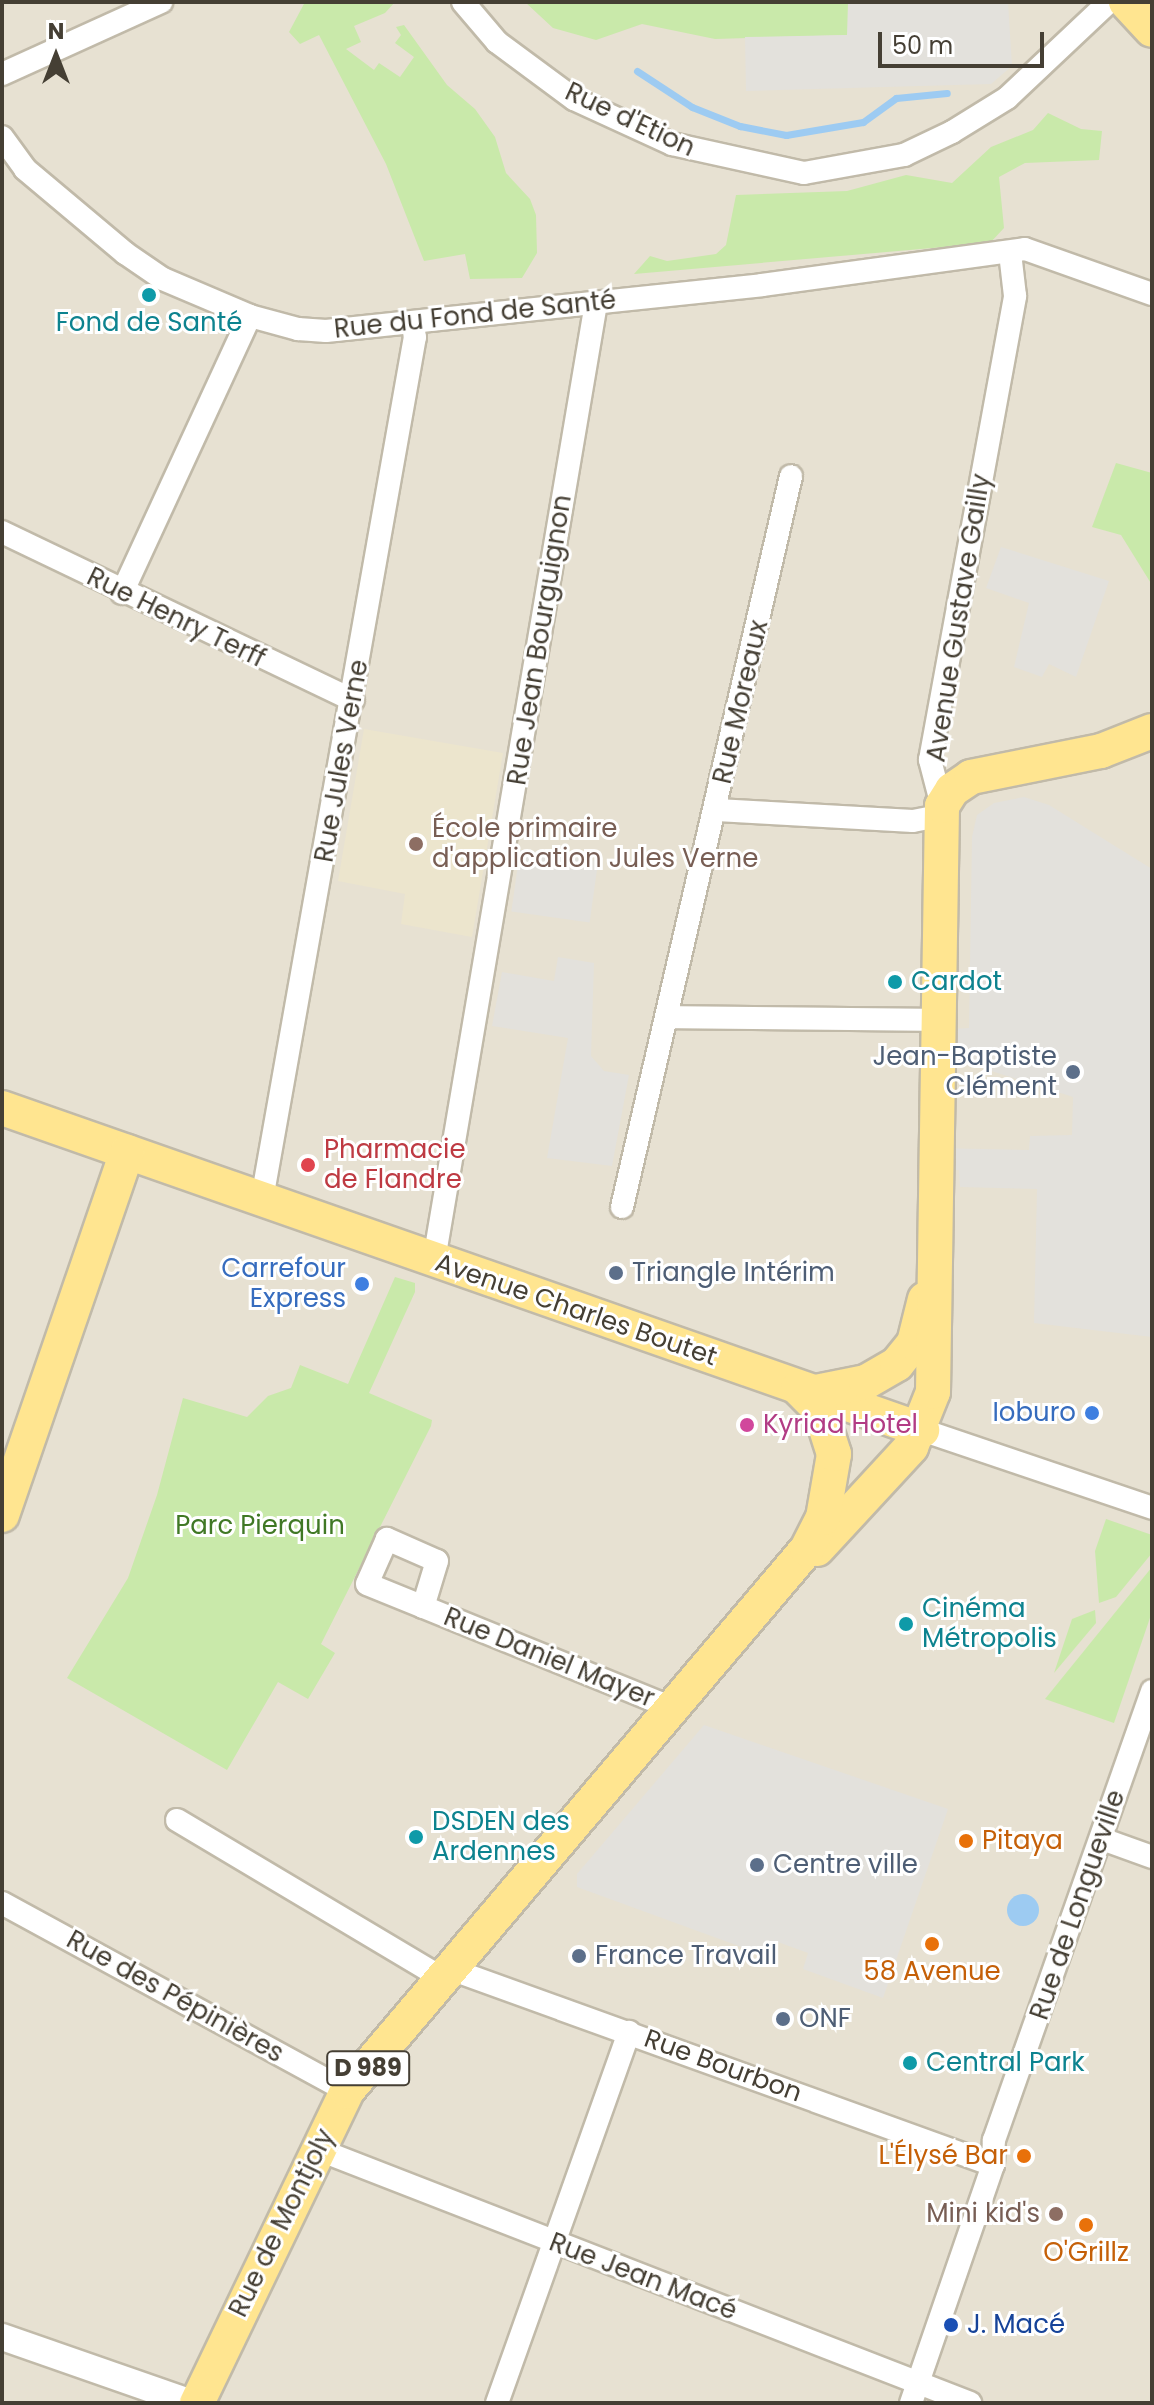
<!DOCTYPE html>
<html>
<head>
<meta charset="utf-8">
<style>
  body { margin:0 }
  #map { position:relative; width:1154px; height:2405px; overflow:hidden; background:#f3efe4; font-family:Poppins,sans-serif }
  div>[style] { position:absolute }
  .residential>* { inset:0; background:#e7e1d2; transform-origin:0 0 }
  .education>* { inset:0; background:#ece5cd }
  .green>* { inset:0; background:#c9e9aa }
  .parking>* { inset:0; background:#e3e1dc; transform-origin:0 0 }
  .water>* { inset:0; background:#9dcbf2 }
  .round { border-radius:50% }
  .stream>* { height:7px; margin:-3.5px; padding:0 3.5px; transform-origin:3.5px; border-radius:3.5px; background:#9dcbf2 }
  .roads { filter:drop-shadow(2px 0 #c1baa9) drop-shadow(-2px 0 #c1baa9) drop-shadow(0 2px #c1baa9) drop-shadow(0 -2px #c1baa9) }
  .minor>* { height:22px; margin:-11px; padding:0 11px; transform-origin:11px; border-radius:11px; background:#fff }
  .tertiary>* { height:26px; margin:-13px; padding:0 13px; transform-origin:13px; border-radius:13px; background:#fff }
  .primary>* { height:34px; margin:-17px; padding:0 17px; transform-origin:17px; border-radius:17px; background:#ffe590 }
  .dots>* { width:22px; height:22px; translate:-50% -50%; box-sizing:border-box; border:4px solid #fff; border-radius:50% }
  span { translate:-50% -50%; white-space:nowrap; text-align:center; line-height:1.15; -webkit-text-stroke:6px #fff; paint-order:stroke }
  .shield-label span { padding:2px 6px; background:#fff; border:2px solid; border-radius:6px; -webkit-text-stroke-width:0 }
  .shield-label { font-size:24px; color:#453f34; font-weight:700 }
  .street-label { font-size:26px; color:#453f34 }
  .culture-label { font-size:26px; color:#0d838f }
  .left { translate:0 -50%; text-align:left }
  .education-label { font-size:26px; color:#785e54 }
  .right { translate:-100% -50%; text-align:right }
  .service-label { font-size:26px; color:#4e5e75 }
  .health-label { font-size:26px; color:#be3a42 }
  .shop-label { font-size:26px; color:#366cbe }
  .hotel-label { font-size:26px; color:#b23c85 }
  .park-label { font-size:26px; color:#407825 }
  .food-label { font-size:26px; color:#c56008 }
  .transit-label { font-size:26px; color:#164399 }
  .frame { position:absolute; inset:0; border:4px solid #453f34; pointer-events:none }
  .north { position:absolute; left:16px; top:16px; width:80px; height:80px; -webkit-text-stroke:6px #fff; paint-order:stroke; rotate:0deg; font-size:22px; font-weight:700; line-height:32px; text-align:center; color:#453f34 }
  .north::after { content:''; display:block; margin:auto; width:28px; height:36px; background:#453f34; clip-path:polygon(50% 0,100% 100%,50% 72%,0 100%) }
  .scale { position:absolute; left:878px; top:32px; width:166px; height:36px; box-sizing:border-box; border:4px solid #453f34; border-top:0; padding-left:10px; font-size:24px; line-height:28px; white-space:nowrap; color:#453f34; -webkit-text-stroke:6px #fff; paint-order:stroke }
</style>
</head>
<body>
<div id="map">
  <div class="residential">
    <i style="left:2px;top:2px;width:1150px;height:2401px"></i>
  </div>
  <div class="education">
    <i style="clip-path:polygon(364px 729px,503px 753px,472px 937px,401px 924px,405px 894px,338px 881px)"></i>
  </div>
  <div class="green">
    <i style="clip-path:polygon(305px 2px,395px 2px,385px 13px,354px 26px,361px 42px,346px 49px,374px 70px,379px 63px,400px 77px,414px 57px,395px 43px,401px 35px,396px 27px,404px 25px,447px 85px,475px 109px,495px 137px,506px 173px,530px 199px,536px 215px,537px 253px,522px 278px,470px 279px,465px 254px,424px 261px,386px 164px,319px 35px,300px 44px,289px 32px)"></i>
    <i style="clip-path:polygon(525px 2px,848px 2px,848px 35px,715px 39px,642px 24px,596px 40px,553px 28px)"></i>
    <i style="clip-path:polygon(1048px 113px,1081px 129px,1102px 131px,1099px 160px,1025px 163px,999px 177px,1004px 228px,990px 243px,634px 274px,650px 256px,667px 261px,716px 254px,726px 245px,736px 195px,847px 191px,906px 175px,952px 183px,991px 147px,1033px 130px)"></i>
    <i style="clip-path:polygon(1116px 463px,1152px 473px,1152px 585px,1121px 535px,1092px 527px)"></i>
    <i style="clip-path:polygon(395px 1277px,415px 1283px,415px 1292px,369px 1393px,432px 1420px,431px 1426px,321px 1644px,335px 1653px,308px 1699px,278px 1682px,227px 1770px,67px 1678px,128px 1578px,157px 1495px,183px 1398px,247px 1417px,268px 1396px,291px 1388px,300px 1365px,348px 1384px)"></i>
    <i style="clip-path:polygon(1106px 1519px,1152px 1535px,1152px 1553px,1116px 1597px,1099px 1603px,1095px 1551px)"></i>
    <i style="clip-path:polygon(1152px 1567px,1152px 1612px,1114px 1723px,1045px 1699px)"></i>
    <i style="clip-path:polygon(1095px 1610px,1096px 1623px,1054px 1673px,1072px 1619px)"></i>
  </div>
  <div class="parking">
    <i style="clip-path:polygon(848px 2px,1008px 2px,1012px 66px,991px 84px,746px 91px,745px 37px,847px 35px)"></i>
    <i style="clip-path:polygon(1001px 547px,1109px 581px,1076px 677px,1049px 664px,1042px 677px,1014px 667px,1029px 603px,986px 588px)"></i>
    <i style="clip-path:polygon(1024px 797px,1049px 805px,1152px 869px,1152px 1337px,1034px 1323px,1037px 1189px,960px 1187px,959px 1170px,933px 1170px,934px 1148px,1029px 1150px,1030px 1136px,1072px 1135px,1073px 1097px,960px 1061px,936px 1061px,936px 1030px,969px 1028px,972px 837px,977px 815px,994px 803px)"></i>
    <i style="left:520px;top:850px;width:79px;height:62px;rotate:8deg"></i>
    <i style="clip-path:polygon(558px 957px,594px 963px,591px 1056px,604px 1071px,629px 1075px,612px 1166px,547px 1158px,568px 1038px,492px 1026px,502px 972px,554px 981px)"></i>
    <i style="clip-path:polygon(704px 1725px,948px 1809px,883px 1998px,803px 1969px,808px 1953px,775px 1941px,769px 1957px,577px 1887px,577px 1874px)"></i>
  </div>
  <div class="water">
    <i class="round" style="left:1007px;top:1894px;width:32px;height:32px"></i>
  </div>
  <div class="stream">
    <i style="left:637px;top:71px;width:66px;rotate:33.2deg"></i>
    <i style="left:692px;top:107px;width:52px;rotate:21.6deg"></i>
    <i style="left:740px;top:126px;width:47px;rotate:11.1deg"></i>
    <i style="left:786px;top:135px;width:78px;rotate:-9.6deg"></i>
    <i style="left:863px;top:122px;width:41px;rotate:-36deg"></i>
    <i style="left:896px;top:98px;width:51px;rotate:-5.6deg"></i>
  </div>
  <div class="roads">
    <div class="minor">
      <i style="left:463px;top:2px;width:52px;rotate:49.6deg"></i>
      <i style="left:497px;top:42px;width:96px;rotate:36.5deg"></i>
      <i style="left:574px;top:99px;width:108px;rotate:24.7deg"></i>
      <i style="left:672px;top:144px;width:135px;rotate:12.4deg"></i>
      <i style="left:804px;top:173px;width:102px;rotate:-10.2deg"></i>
      <i style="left:904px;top:155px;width:53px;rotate:-25.6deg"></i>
      <i style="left:952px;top:132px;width:65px;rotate:-31.7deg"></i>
      <i style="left:1007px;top:98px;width:140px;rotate:-43.3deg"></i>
      <i style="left:2px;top:74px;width:175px;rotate:-24.4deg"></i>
      <i style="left:2px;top:137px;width:39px;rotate:54deg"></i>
      <i style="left:25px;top:169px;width:131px;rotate:40deg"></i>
      <i style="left:125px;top:253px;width:46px;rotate:34.4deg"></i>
      <i style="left:163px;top:279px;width:95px;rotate:23deg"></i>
      <i style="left:250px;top:316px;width:50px;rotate:15.2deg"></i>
      <i style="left:298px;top:329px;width:28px;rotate:4deg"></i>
      <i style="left:326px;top:331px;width:438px;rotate:-6deg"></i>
      <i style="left:762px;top:285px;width:265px;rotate:-7.8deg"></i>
      <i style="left:1025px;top:249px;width:135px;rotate:19.5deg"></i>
      <i style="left:2px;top:532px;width:389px;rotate:25.6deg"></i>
      <i style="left:122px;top:593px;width:305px;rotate:-65.2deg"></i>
      <i style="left:942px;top:806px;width:48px;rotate:-104.6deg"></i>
      <i style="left:930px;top:760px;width:472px;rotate:-79.6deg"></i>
      <i style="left:1015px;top:296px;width:43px;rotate:-96.6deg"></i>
      <i style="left:717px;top:810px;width:196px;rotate:3.2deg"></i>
      <i style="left:913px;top:821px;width:26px;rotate:-11deg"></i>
      <i style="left:667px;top:1017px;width:269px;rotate:0.6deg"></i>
      <i style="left:262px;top:1199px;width:875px;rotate:-79.94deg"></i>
      <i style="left:415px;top:337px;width:15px;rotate:-101deg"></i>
      <i style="left:622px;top:1207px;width:750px;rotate:-76.98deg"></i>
      <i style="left:434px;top:1260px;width:971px;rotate:-80.39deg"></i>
      <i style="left:922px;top:1430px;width:243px;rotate:18.7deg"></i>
      <i style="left:423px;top:1607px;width:48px;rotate:-73.1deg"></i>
      <i style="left:437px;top:1561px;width:55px;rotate:-156.3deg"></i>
      <i style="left:387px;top:1539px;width:49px;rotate:114deg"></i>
      <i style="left:367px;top:1584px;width:332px;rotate:22.1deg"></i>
      <i style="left:177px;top:1820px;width:311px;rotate:30.8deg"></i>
      <i style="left:1102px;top:1839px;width:53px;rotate:19.8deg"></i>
      <i style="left:2px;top:1903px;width:393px;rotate:28.6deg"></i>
      <i style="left:453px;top:1970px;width:574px;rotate:19.86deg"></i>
      <i style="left:317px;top:2149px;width:701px;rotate:21.25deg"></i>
      <i style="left:497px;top:2403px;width:394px;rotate:-70.4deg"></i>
      <i style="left:911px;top:2403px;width:252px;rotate:-71deg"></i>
      <i style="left:993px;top:2165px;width:25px;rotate:-88deg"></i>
      <i style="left:994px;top:2140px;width:476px;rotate:-70.6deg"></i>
    </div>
    <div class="tertiary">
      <i style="left:2px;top:2337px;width:201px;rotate:19.2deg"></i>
    </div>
    <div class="primary">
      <i style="left:1126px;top:2px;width:38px;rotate:47deg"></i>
      <i style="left:2px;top:1108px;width:975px;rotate:19.29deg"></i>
      <i style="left:816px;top:1392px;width:51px;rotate:-11.3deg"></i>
      <i style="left:866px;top:1382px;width:36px;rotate:-30deg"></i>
      <i style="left:897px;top:1364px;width:27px;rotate:-51deg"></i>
      <i style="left:914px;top:1343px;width:45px;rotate:-76deg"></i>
      <i style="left:2px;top:1515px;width:384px;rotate:-71deg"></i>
      <i style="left:817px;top:1549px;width:139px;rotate:-47.3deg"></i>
      <i style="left:911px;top:1447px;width:59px;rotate:-68.2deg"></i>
      <i style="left:933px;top:1392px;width:586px;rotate:-89.12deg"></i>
      <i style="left:942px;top:806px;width:19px;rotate:-58deg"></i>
      <i style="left:952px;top:790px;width:23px;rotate:-34deg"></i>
      <i style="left:971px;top:777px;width:133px;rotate:-11.3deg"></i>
      <i style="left:1101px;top:751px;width:55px;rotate:-21.4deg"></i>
      <i style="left:197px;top:2403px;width:346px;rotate:-64.3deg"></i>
      <i style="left:347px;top:2091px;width:711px;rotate:-49.68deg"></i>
      <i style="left:807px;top:1549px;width:35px;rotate:-63deg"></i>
      <i style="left:823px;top:1518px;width:65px;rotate:-80.2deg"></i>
      <i style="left:834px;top:1454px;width:46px;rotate:-107.7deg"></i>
      <i style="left:820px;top:1410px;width:31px;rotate:-135deg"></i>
    </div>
  </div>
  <div class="dots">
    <i style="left:149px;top:295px;background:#0f9aa8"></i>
    <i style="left:416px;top:844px;background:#8d6e63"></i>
    <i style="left:895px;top:982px;background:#0f9aa8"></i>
    <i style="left:1073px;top:1072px;background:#5c6f8a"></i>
    <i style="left:308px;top:1165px;background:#e0444e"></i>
    <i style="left:616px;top:1273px;background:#5c6f8a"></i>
    <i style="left:362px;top:1284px;background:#3f7fe0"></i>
    <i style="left:1092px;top:1413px;background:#3f7fe0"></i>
    <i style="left:747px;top:1425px;background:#d1479c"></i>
    <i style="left:906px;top:1624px;background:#0f9aa8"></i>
    <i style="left:416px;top:1837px;background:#0f9aa8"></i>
    <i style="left:966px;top:1841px;background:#e8710a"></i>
    <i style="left:757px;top:1865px;background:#5c6f8a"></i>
    <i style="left:932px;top:1944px;background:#e8710a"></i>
    <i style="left:579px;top:1956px;background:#5c6f8a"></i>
    <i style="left:783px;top:2019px;background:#5c6f8a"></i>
    <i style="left:910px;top:2063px;background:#0f9aa8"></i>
    <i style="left:1024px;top:2156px;background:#e8710a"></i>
    <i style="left:1056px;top:2214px;background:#8d6e63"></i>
    <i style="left:1086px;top:2225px;background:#e8710a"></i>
    <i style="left:951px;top:2325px;background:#1a4fb4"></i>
  </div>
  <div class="shield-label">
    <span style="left:368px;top:2068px">D 989</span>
  </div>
  <div class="street-label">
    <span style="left:630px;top:120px;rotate:25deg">Rue d'Etion</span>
    <span style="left:475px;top:315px;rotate:-6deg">Rue du Fond de Santé</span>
    <span style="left:176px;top:618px;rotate:26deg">Rue Henry Terff</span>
    <span style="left:959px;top:618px;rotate:-81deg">Avenue Gustave Gailly</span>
    <span style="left:540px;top:640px;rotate:-81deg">Rue Jean Bourguignon</span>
    <span style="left:741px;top:702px;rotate:-77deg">Rue Moreaux</span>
    <span style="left:342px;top:761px;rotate:-80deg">Rue Jules Verne</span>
    <span style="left:576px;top:1310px;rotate:19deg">Avenue Charles Boutet</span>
    <span style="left:549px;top:1658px;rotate:22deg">Rue Daniel Mayer</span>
    <span style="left:1078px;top:1905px;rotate:-71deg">Rue de Longueville</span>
    <span style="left:175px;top:1997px;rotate:29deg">Rue des Pépinières</span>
    <span style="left:723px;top:2066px;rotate:20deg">Rue Bourbon</span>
    <span style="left:282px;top:2223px;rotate:-64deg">Rue de Montjoly</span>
    <span style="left:643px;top:2277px;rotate:21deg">Rue Jean Macé</span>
  </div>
  <div class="culture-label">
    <span style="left:149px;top:323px">Fond de Santé</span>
    <span class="left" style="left:911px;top:982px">Cardot</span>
    <span class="left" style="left:922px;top:1624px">Cinéma<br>Métropolis</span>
    <span class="left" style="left:432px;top:1837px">DSDEN des<br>Ardennes</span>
    <span class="left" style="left:926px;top:2063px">Central Park</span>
  </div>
  <div class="education-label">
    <span class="left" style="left:432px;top:844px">École primaire<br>d'application Jules Verne</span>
    <span class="right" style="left:1040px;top:2214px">Mini kid's</span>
  </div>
  <div class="service-label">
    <span class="right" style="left:1057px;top:1072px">Jean-Baptiste<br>Clément</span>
    <span class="left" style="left:632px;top:1273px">Triangle Intérim</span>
    <span class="left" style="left:773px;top:1865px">Centre ville</span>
    <span class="left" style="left:595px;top:1956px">France Travail</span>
    <span class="left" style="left:799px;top:2019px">ONF</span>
  </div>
  <div class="health-label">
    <span class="left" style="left:324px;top:1165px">Pharmacie<br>de Flandre</span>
  </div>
  <div class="shop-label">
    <span class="right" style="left:346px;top:1284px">Carrefour<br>Express</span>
    <span class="right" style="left:1076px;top:1413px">Ioburo</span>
  </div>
  <div class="hotel-label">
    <span class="left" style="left:763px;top:1425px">Kyriad Hotel</span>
  </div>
  <div class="park-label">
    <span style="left:260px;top:1526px">Parc Pierquin</span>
  </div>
  <div class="food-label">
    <span class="left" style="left:982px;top:1841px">Pitaya</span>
    <span style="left:932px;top:1972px">58 Avenue</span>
    <span class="right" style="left:1008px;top:2156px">L'Élysé Bar</span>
    <span style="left:1086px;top:2253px">O'Grillz</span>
  </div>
  <div class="transit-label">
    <span class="left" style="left:967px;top:2325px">J. Macé</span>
  </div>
  <div class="frame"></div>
  <div class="north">N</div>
  <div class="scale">50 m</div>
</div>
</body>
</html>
